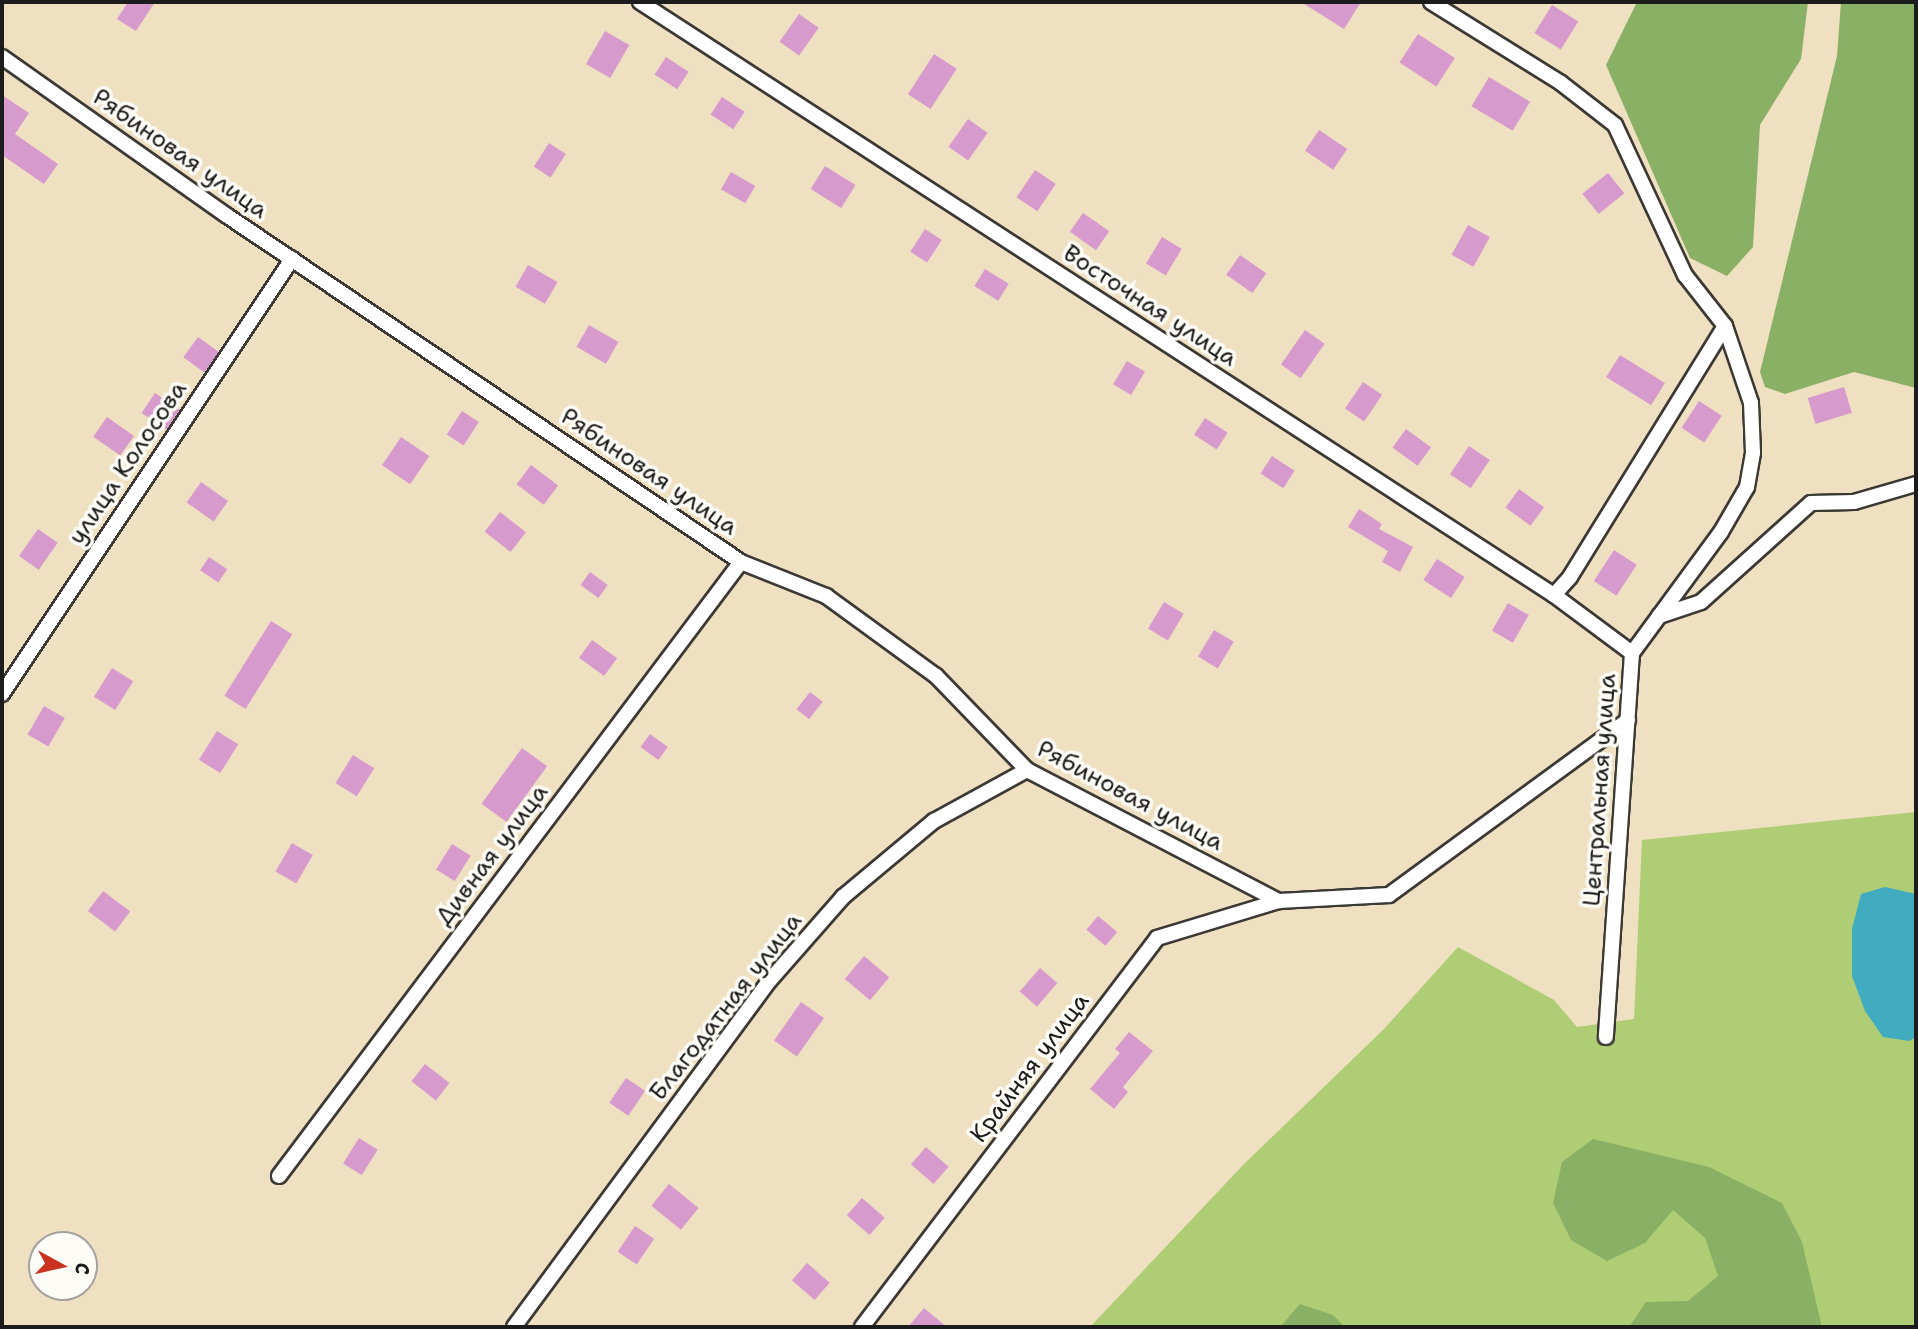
<!DOCTYPE html>
<html>
<head>
<meta charset="utf-8">
<style>
  body { margin:0 }
  #map { position:relative; width:1918px; height:1329px; overflow:hidden; background:#efe0c1; font-family:"Shantell Sans",sans-serif }
  div>[style] { position:absolute }
  .green>* { inset:0; background:#aecd74 }
  .forest>* { inset:0; background:#8ab066 }
  .water>* { inset:0; background:#41abc0 }
  .building>* { inset:0; background:#d79acd; transform-origin:0 0 }
  .roads { filter:drop-shadow(2px 0 #3c3935) drop-shadow(-2px 0 #3c3935) drop-shadow(0 2px #3c3935) drop-shadow(0 -2px #3c3935) }
  .minor>* { height:14px; margin:-7px; padding:0 7px; transform-origin:7px; border-radius:7px; background:#fff }
  span { translate:-50% -50%; white-space:nowrap; text-align:center; line-height:1.15; -webkit-text-stroke:7px #fdfcf7; paint-order:stroke }
  .street-label { font-size:24px; color:#1c1c1c }
  .frame { position:absolute; inset:0; border:4px solid #1c1c1c; pointer-events:none }
  .north { position:absolute; left:28px; top:1231px; width:70px; height:70px; box-sizing:border-box; background:#fdfcf7; border:2px solid #a3a29f; border-radius:50%; rotate:98deg; font-size:19px; font-weight:700; line-height:28px; text-align:center; color:#1c1c1c }
  .north::after { content:''; display:block; margin:auto; width:24px; height:32px; background:#c8321e; clip-path:polygon(50% 0,100% 100%,50% 72%,0 100%) }
</style>
</head>
<body>
<div id="map">
  <div class="green">
    <i style="clip-path:polygon(1916px 812px,1916px 1327px,1090px 1327px,1245px 1163px,1384px 1029px,1458px 947px,1554px 1000px,1577px 1027px,1634px 1019px,1642px 840px)"></i>
  </div>
  <div class="forest">
    <i style="clip-path:polygon(1637px 2px,1808px 2px,1801px 59px,1760px 125px,1753px 247px,1727px 276px,1690px 258px,1606px 65px)"></i>
    <i style="clip-path:polygon(1841px 2px,1916px 2px,1916px 388px,1854px 372px,1785px 394px,1765px 387px,1760px 372px,1837px 56px)"></i>
    <i style="clip-path:polygon(1593px 1139px,1709px 1167px,1782px 1203px,1802px 1242px,1822px 1327px,1629px 1327px,1646px 1302px,1688px 1301px,1718px 1276px,1705px 1238px,1673px 1210px,1645px 1243px,1607px 1261px,1571px 1240px,1553px 1203px,1562px 1162px)"></i>
    <i style="clip-path:polygon(1300px 1304px,1333px 1315px,1345px 1327px,1280px 1327px)"></i>
  </div>
  <div class="water">
    <i style="clip-path:polygon(1885px 887px,1916px 894px,1916px 1037px,1909px 1041px,1883px 1037px,1865px 1011px,1852px 976px,1852px 929px,1861px 894px)"></i>
  </div>
  <div class="building">
    <i style="clip-path:polygon(128px 2px,155px 2px,136px 31px,117px 19px)"></i>
    <i style="clip-path:polygon(1301px 2px,1361px 2px,1344px 29px)"></i>
    <i style="left:1552px;top:5px;width:31px;height:33px;rotate:32deg"></i>
    <i style="left:799px;top:14px;width:24px;height:34px;rotate:35deg"></i>
    <i style="left:605px;top:31px;width:28px;height:38px;rotate:30deg"></i>
    <i style="left:1418px;top:34px;width:44px;height:34px;rotate:33deg"></i>
    <i style="left:934px;top:54px;width:27px;height:48px;rotate:33deg"></i>
    <i style="left:666px;top:57px;width:27px;height:21px;rotate:33deg"></i>
    <i style="left:1489px;top:77px;width:48px;height:34px;rotate:31deg"></i>
    <i style="clip-path:polygon(2px 95px,29px 113px,15px 134px,58px 164px,44px 184px,2px 155px)"></i>
    <i style="left:722px;top:97px;width:27px;height:21px;rotate:33deg"></i>
    <i style="left:968px;top:119px;width:24px;height:34px;rotate:35deg"></i>
    <i style="left:1319px;top:130px;width:34px;height:25px;rotate:34deg"></i>
    <i style="left:549px;top:143px;width:20px;height:28px;rotate:33deg"></i>
    <i style="left:825px;top:166px;width:36px;height:27px;rotate:32deg"></i>
    <i style="left:1035px;top:170px;width:25px;height:33px;rotate:34deg"></i>
    <i style="left:731px;top:172px;width:28px;height:20px;rotate:30deg"></i>
    <i style="left:1608px;top:173px;width:26px;height:33px;rotate:51deg"></i>
    <i style="left:1083px;top:213px;width:32px;height:23px;rotate:35deg"></i>
    <i style="left:1468px;top:225px;width:25px;height:34px;rotate:29deg"></i>
    <i style="left:925px;top:229px;width:20px;height:27px;rotate:33deg"></i>
    <i style="left:1162px;top:237px;width:23px;height:31px;rotate:31deg"></i>
    <i style="left:1240px;top:255px;width:32px;height:24px;rotate:35deg"></i>
    <i style="left:528px;top:265px;width:34px;height:25px;rotate:30deg"></i>
    <i style="left:985px;top:269px;width:28px;height:20px;rotate:32deg"></i>
    <i style="left:589px;top:325px;width:34px;height:25px;rotate:30deg"></i>
    <i style="left:1305px;top:330px;width:24px;height:42px;rotate:35deg"></i>
    <i style="left:198px;top:337px;width:26px;height:25px;rotate:36deg"></i>
    <i style="left:1620px;top:355px;width:53px;height:26px;rotate:32deg"></i>
    <i style="left:1127px;top:361px;width:21px;height:27px;rotate:31deg"></i>
    <i style="left:1363px;top:382px;width:23px;height:32px;rotate:34deg"></i>
    <i style="left:1844px;top:387px;width:27px;height:38px;rotate:73deg"></i>
    <i style="left:155px;top:393px;width:30px;height:24px;rotate:34deg"></i>
    <i style="left:1699px;top:401px;width:27px;height:32px;rotate:33deg"></i>
    <i style="left:462px;top:411px;width:20px;height:28px;rotate:33deg"></i>
    <i style="left:107px;top:417px;width:33px;height:24px;rotate:35deg"></i>
    <i style="left:1205px;top:418px;width:27px;height:20px;rotate:33deg"></i>
    <i style="left:1406px;top:429px;width:31px;height:23px;rotate:36deg"></i>
    <i style="left:401px;top:437px;width:34px;height:34px;rotate:34deg"></i>
    <i style="left:1469px;top:446px;width:25px;height:34px;rotate:34deg"></i>
    <i style="left:1272px;top:456px;width:27px;height:21px;rotate:33deg"></i>
    <i style="left:531px;top:465px;width:34px;height:24px;rotate:37deg"></i>
    <i style="left:201px;top:482px;width:33px;height:25px;rotate:35deg"></i>
    <i style="left:1519px;top:489px;width:31px;height:23px;rotate:36deg"></i>
    <i style="clip-path:polygon(1359px 509px,1382px 524px,1379px 529px,1413px 547px,1400px 572px,1382px 562px,1388px 551px,1348px 527px)"></i>
    <i style="left:500px;top:512px;width:33px;height:25px;rotate:38deg"></i>
    <i style="left:38px;top:529px;width:24px;height:33px;rotate:35deg"></i>
    <i style="left:1614px;top:550px;width:27px;height:37px;rotate:33deg"></i>
    <i style="left:209px;top:557px;width:22px;height:16px;rotate:34deg"></i>
    <i style="left:1437px;top:559px;width:33px;height:25px;rotate:33deg"></i>
    <i style="left:590px;top:572px;width:22px;height:16px;rotate:36deg"></i>
    <i style="left:1164px;top:602px;width:23px;height:31px;rotate:31deg"></i>
    <i style="left:1508px;top:603px;width:24px;height:32px;rotate:30deg"></i>
    <i style="left:271px;top:621px;width:25px;height:88px;rotate:32deg"></i>
    <i style="left:1214px;top:630px;width:23px;height:31px;rotate:31deg"></i>
    <i style="left:592px;top:640px;width:31px;height:22px;rotate:36deg"></i>
    <i style="left:112px;top:668px;width:25px;height:34px;rotate:32deg"></i>
    <i style="left:810px;top:692px;width:16px;height:22px;rotate:38deg"></i>
    <i style="left:44px;top:706px;width:24px;height:33px;rotate:30deg"></i>
    <i style="left:217px;top:731px;width:25px;height:34px;rotate:32deg"></i>
    <i style="left:650px;top:734px;width:22px;height:16px;rotate:36deg"></i>
    <i style="left:522px;top:748px;width:31px;height:69px;rotate:36deg"></i>
    <i style="left:353px;top:755px;width:25px;height:33px;rotate:32deg"></i>
    <i style="left:292px;top:843px;width:24px;height:33px;rotate:30deg"></i>
    <i style="left:452px;top:844px;width:22px;height:30px;rotate:32deg"></i>
    <i style="left:103px;top:891px;width:34px;height:25px;rotate:37deg"></i>
    <i style="left:1098px;top:916px;width:25px;height:18px;rotate:40deg"></i>
    <i style="left:864px;top:956px;width:33px;height:30px;rotate:40deg"></i>
    <i style="left:1040px;top:968px;width:23px;height:31px;rotate:41deg"></i>
    <i style="left:801px;top:1002px;width:28px;height:47px;rotate:35deg"></i>
    <i style="clip-path:polygon(1129px 1032px,1153px 1051px,1123px 1087px,1128px 1092px,1114px 1109px,1090px 1089px,1120px 1053px,1115px 1049px)"></i>
    <i style="left:425px;top:1064px;width:31px;height:22px;rotate:38deg"></i>
    <i style="left:626px;top:1078px;width:23px;height:30px;rotate:34deg"></i>
    <i style="left:359px;top:1138px;width:22px;height:30px;rotate:32deg"></i>
    <i style="left:926px;top:1147px;width:30px;height:23px;rotate:41deg"></i>
    <i style="left:669px;top:1184px;width:38px;height:28px;rotate:39deg"></i>
    <i style="left:862px;top:1198px;width:30px;height:23px;rotate:41deg"></i>
    <i style="left:635px;top:1226px;width:23px;height:31px;rotate:34deg"></i>
    <i style="left:807px;top:1263px;width:30px;height:23px;rotate:41deg"></i>
    <i style="clip-path:polygon(924px 1308px,947px 1327px,908px 1327px)"></i>
  </div>
  <div class="roads">
    <div class="minor">
      <i style="left:640px;top:2px;width:1090px;rotate:32.98deg"></i>
      <i style="left:1554px;top:595px;width:97px;rotate:36.6deg"></i>
      <i style="left:1431px;top:2px;width:153px;rotate:31.9deg"></i>
      <i style="left:1561px;top:83px;width:68px;rotate:37.9deg"></i>
      <i style="left:1615px;top:125px;width:166px;rotate:65deg"></i>
      <i style="left:1685px;top:275px;width:65px;rotate:51.9deg"></i>
      <i style="left:1725px;top:326px;width:81px;rotate:71.3deg"></i>
      <i style="left:1751px;top:403px;width:50px;rotate:87.7deg"></i>
      <i style="left:1753px;top:453px;width:35px;rotate:100deg"></i>
      <i style="left:1747px;top:487px;width:52px;rotate:120deg"></i>
      <i style="left:1721px;top:532px;width:150px;rotate:126.3deg"></i>
      <i style="left:1632px;top:653px;width:385px;rotate:93.9deg"></i>
      <i style="left:2px;top:57px;width:274px;rotate:35.2deg"></i>
      <i style="left:226px;top:215px;width:621px;rotate:33.97deg"></i>
      <i style="left:741px;top:562px;width:92px;rotate:21.8deg"></i>
      <i style="left:826px;top:596px;width:136px;rotate:36deg"></i>
      <i style="left:936px;top:676px;width:131px;rotate:45.9deg"></i>
      <i style="left:1027px;top:770px;width:284px;rotate:27.5deg"></i>
      <i style="left:1554px;top:595px;width:24px;rotate:-48deg"></i>
      <i style="left:1570px;top:577px;width:295px;rotate:-58.3deg"></i>
      <i style="left:1659px;top:616px;width:44px;rotate:-18.4deg"></i>
      <i style="left:1701px;top:602px;width:148px;rotate:-42deg"></i>
      <i style="left:1811px;top:503px;width:43px;rotate:-1.3deg"></i>
      <i style="left:1854px;top:502px;width:65px;rotate:-16.2deg"></i>
      <i style="left:2px;top:694px;width:523px;rotate:-56.31deg"></i>
      <i style="left:279px;top:1176px;width:768px;rotate:-53.04deg"></i>
      <i style="left:514px;top:1327px;width:431px;rotate:-53.6deg"></i>
      <i style="left:770px;top:980px;width:111px;rotate:-48.7deg"></i>
      <i style="left:843px;top:897px;width:119px;rotate:-39.9deg"></i>
      <i style="left:934px;top:821px;width:106px;rotate:-28.7deg"></i>
      <i style="left:862px;top:1327px;width:488px;rotate:-52.8deg"></i>
      <i style="left:1157px;top:938px;width:127px;rotate:-16.9deg"></i>
      <i style="left:1279px;top:901px;width:110px;rotate:-3.1deg"></i>
      <i style="left:1389px;top:895px;width:296px;rotate:-36.2deg"></i>
    </div>
  </div>
  <div class="street-label">
    <span style="left:180px;top:154px;rotate:35deg">Рябиновая улица</span>
    <span style="left:1150px;top:306px;rotate:33deg">Восточная улица</span>
    <span style="left:128px;top:463px;rotate:-56deg">улица Колосова</span>
    <span style="left:649px;top:472px;rotate:34deg">Рябиновая улица</span>
    <span style="left:1600px;top:790px;rotate:-86deg">Центральная улица</span>
    <span style="left:1130px;top:796px;rotate:28deg">Рябиновая улица</span>
    <span style="left:492px;top:855px;rotate:-53deg">Дивная улица</span>
    <span style="left:726px;top:1007px;rotate:-52deg">Благодатная улица</span>
    <span style="left:1030px;top:1068px;rotate:-53deg">Крайняя улица</span>
  </div>
  <div class="frame"></div>
  <div class="north">С</div>
</div>
</body>
</html>
